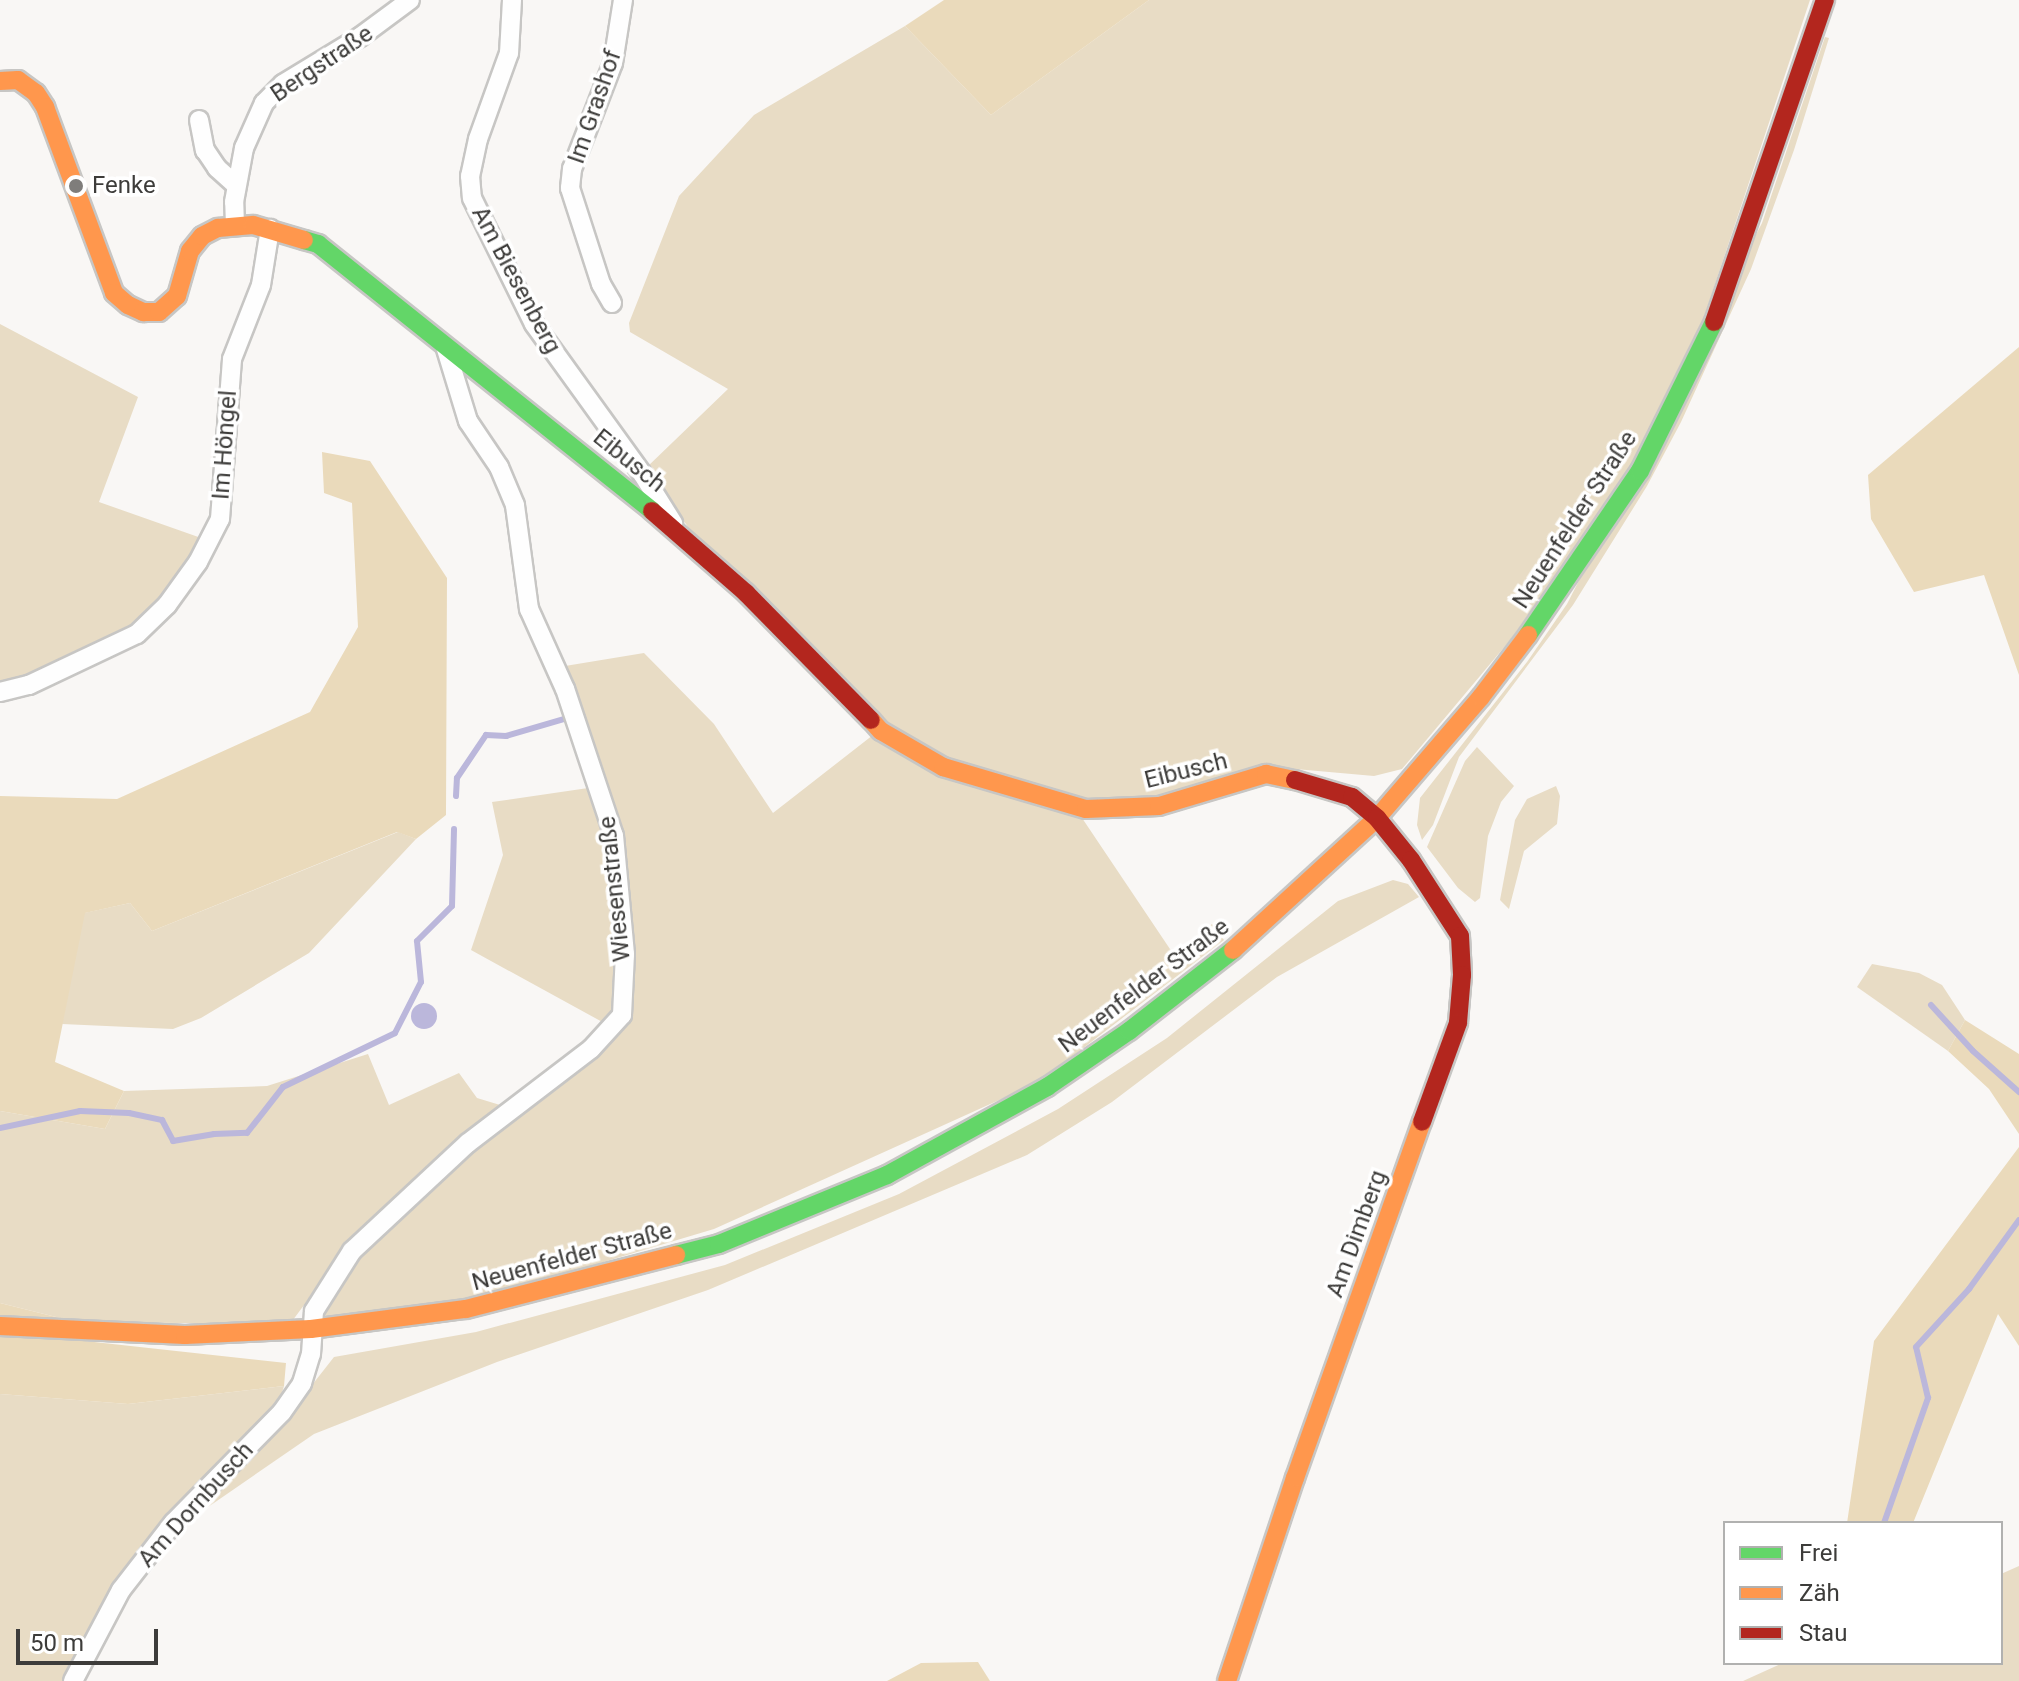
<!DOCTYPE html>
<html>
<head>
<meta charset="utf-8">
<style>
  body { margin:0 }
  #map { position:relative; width:2019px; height:1681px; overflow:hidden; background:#f9f7f5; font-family:Roboto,sans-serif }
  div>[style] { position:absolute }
  .green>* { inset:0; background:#e8dcc5 }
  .forest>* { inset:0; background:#eadabb }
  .water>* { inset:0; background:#bbb7db }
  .round { border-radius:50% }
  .stream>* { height:6px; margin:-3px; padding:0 3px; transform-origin:3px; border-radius:3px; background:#bbb7db }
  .roads { filter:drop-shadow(2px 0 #c7c6c4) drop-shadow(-2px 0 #c7c6c4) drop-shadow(0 2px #c7c6c4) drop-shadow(0 -2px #c7c6c4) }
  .street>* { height:18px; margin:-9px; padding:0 9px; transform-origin:9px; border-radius:9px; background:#fefefe }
  .fast>* { height:18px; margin:-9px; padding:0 9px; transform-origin:9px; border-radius:9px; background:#63d668 }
  .slow>* { height:18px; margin:-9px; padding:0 9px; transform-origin:9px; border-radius:9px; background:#ff974d }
  .jam>* { height:18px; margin:-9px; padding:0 9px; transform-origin:9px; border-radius:9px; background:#b3261e }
  .dots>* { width:22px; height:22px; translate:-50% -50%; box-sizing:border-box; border:4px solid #fff; border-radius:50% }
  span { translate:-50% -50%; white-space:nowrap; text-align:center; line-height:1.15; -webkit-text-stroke:7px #fff; paint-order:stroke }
  .street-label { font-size:24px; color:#3d3c3a }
  .poi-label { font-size:24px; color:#3d3c3a }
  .left { translate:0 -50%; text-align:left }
  .legend { position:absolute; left:1723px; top:1521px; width:280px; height:144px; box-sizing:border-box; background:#fff; border:2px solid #b1b1b0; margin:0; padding:10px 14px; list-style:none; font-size:24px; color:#3d3c3a }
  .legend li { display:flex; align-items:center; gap:16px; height:40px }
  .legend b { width:40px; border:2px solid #b1b1b0 }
  .scale { position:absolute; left:16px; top:1629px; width:142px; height:36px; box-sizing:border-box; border:4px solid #3d3c3a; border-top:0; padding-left:10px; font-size:24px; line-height:28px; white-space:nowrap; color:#3d3c3a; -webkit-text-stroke:6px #fff; paint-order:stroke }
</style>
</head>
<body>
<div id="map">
  <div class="green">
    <i style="clip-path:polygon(1149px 0,1810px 0,1699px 332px,1633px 466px,1511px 639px,1402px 769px,1374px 776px,1263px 766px,1158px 801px,1089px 803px,945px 762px,886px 725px,693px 534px,646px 468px,728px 389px,630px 332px,629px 323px,679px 196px,754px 115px,905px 26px,991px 115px)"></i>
    <i style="clip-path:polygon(1825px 37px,1829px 38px,1794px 150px,1751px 269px,1681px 422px,1647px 486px,1573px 605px,1459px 757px,1433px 825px,1422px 840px,1417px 825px,1420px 798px,1527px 662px,1567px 604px,1762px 223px)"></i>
    <i style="clip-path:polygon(0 324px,138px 397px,99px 502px,204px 539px,164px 597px,137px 625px,32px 677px,0 687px)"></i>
    <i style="clip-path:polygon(644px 653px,714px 724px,773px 813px,873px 735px,1078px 812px,1174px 955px,1212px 924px,1224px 940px,1039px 1082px,714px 1229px,463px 1304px,320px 1319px,357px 1254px,624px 1017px,623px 892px,559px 667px)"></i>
    <i style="clip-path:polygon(1477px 747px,1514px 786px,1501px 802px,1488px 836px,1480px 898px,1475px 902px,1458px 888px,1427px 847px,1465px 761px)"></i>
    <i style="clip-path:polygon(1556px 786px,1560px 796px,1557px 824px,1524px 851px,1509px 909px,1500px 900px,1515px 820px,1527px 799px)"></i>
    <i style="clip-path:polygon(595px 787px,617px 892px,616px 1011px,606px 1024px,471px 950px,503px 855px,492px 802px)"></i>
    <i style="clip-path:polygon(398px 832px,416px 839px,309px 953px,201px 1018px,173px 1029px,62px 1024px,84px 913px,130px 903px,152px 931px)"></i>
    <i style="clip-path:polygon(1393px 880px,1408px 884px,1419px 897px,1277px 977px,1112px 1102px,1027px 1155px,708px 1290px,497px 1362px,314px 1434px,182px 1525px,283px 1422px,334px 1357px,476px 1332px,725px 1265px,899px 1194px,1058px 1109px,1167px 1038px,1338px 901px)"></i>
    <i style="clip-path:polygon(1872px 964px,1919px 973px,1942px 985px,1965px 1020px,1948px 1051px,1857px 987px)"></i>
    <i style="clip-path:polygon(368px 1054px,389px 1105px,459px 1073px,477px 1098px,510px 1108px,344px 1251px,290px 1324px,76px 1322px,0 1303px,0 1111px,105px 1129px,124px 1091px,267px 1086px)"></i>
    <i style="clip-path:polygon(284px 1386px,277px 1409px,169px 1523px,66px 1681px,0 1681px,0 1394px,128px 1404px)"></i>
    <i style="clip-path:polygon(2019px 1566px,2019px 1681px,1743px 1681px,1783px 1663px,2001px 1663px,2001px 1574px)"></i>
  </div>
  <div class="forest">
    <i style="clip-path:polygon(944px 0,1149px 0,991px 115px,905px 26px)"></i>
    <i style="clip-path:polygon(2019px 347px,2019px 675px,1984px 575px,1914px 592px,1871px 519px,1868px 475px)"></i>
    <i style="clip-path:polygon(322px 452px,370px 461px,447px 578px,446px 815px,416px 839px,397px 832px,152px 931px,130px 903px,85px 913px,55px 1062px,124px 1091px,105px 1129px,0 1111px,0 796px,117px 799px,310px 712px,358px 627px,352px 503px,324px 493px)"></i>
    <i style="clip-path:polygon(1965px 1020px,2019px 1054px,2019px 1134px,1989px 1089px,1948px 1051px)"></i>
    <i style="clip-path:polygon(2019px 1147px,2019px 1346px,1998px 1314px,1913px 1523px,1847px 1523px,1874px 1341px)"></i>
    <i style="clip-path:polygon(0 1303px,76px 1322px,85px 1341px,286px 1363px,284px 1386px,128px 1404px,0 1394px)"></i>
    <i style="clip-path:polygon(978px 1662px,990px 1681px,887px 1681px,921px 1663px)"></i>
  </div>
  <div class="water">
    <i class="round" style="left:411px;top:1003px;width:26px;height:26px"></i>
  </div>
  <div class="stream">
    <i style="left:456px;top:796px;width:18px;rotate:-87deg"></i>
    <i style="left:457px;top:778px;width:52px;rotate:-56deg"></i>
    <i style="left:486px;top:735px;width:20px;rotate:3deg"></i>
    <i style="left:506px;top:736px;width:60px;rotate:-16.3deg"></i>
    <i style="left:1931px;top:1005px;width:62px;rotate:47.6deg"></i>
    <i style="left:1973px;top:1051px;width:62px;rotate:41.7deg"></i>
    <i style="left:0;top:1128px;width:82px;rotate:-12deg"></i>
    <i style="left:80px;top:1111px;width:49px;rotate:2.3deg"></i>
    <i style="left:129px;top:1113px;width:34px;rotate:12deg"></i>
    <i style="left:162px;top:1120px;width:24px;rotate:62deg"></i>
    <i style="left:173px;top:1141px;width:42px;rotate:-9.7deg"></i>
    <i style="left:214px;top:1134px;width:33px;rotate:-2deg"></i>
    <i style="left:247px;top:1133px;width:58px;rotate:-52deg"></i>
    <i style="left:283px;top:1087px;width:124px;rotate:-25.7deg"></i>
    <i style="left:395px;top:1033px;width:57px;rotate:-63deg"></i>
    <i style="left:421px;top:982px;width:41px;rotate:-95.6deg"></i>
    <i style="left:417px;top:941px;width:49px;rotate:-45deg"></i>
    <i style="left:452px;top:906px;width:77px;rotate:-88.5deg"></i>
    <i style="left:1884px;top:1523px;width:133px;rotate:-70.6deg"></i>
    <i style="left:1928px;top:1398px;width:52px;rotate:-103.2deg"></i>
    <i style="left:1916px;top:1347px;width:79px;rotate:-47.6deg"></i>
    <i style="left:1969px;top:1289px;width:85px;rotate:-54.1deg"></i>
  </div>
  <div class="roads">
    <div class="street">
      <i style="left:512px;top:0;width:53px;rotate:93.2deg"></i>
      <i style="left:509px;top:53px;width:91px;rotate:109.8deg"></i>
      <i style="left:478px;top:139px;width:38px;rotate:102deg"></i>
      <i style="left:470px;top:176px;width:22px;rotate:85deg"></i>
      <i style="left:472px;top:198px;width:140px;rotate:63.8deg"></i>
      <i style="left:534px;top:324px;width:186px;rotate:54.2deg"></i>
      <i style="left:643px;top:475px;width:57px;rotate:58deg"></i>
      <i style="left:199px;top:120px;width:31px;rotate:79deg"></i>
      <i style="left:205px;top:150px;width:22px;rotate:56deg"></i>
      <i style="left:217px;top:168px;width:25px;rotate:42deg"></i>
      <i style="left:235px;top:225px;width:23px;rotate:-92deg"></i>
      <i style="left:234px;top:202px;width:55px;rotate:-79.5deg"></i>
      <i style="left:244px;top:148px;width:49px;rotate:-66deg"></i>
      <i style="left:264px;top:103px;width:27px;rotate:-45deg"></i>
      <i style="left:283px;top:84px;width:90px;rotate:-31.4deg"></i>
      <i style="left:360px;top:37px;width:62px;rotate:-36.5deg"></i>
      <i style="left:612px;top:303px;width:22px;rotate:-120deg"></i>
      <i style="left:601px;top:284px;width:101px;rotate:-107.9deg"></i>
      <i style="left:570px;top:188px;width:19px;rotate:-84deg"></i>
      <i style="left:572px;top:169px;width:114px;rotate:-68.9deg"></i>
      <i style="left:613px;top:63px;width:64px;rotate:-81deg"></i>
      <i style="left:0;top:692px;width:30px;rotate:-14deg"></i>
      <i style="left:29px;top:685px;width:119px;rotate:-25.3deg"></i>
      <i style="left:137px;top:634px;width:42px;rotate:-44deg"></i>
      <i style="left:167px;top:605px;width:53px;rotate:-54.2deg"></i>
      <i style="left:198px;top:562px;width:48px;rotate:-62.9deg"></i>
      <i style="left:220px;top:519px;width:160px;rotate:-85.7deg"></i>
      <i style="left:232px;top:359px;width:79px;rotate:-68.6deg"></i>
      <i style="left:261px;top:285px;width:57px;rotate:-80.9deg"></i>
      <i style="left:73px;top:1681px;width:103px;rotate:-62.2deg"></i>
      <i style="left:121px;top:1590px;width:86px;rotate:-52.1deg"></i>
      <i style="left:174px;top:1522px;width:154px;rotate:-45.5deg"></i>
      <i style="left:282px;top:1412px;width:35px;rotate:-55deg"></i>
      <i style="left:302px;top:1383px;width:30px;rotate:-73deg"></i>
      <i style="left:311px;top:1354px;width:43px;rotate:-86deg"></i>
      <i style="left:314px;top:1311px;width:71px;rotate:-57.7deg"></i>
      <i style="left:352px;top:1251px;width:158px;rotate:-43deg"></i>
      <i style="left:468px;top:1143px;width:155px;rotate:-37.4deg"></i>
      <i style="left:591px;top:1049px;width:46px;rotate:-47.6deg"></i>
      <i style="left:622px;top:1015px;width:61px;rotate:-87.2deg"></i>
      <i style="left:625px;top:954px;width:119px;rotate:-95.3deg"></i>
      <i style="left:614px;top:836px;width:155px;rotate:-108.4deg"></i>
      <i style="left:565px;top:689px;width:88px;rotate:-114.2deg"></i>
      <i style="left:529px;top:609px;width:105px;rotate:-97.7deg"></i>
      <i style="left:515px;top:505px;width:41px;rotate:-112.8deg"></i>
      <i style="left:499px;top:467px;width:55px;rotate:-124deg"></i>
      <i style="left:468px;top:421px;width:78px;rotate:-107deg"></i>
    </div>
    <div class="fast">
      <i style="left:304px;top:240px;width:15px;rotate:16deg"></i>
      <i style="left:318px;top:244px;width:428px;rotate:38.6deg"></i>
      <i style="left:1528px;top:635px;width:199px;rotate:-55.7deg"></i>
      <i style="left:1640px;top:471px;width:166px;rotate:-63.6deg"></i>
      <i style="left:676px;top:1255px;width:44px;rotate:-14.3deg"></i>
      <i style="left:719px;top:1244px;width:182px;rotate:-22.3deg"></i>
      <i style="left:887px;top:1175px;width:183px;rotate:-28.8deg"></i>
      <i style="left:1047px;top:1087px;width:99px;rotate:-34.3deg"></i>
      <i style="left:1129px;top:1031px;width:132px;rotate:-37.9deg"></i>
    </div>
    <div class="slow">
      <i style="left:0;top:81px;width:18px;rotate:-3deg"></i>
      <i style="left:18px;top:80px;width:22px;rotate:36deg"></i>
      <i style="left:36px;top:93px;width:17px;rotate:57deg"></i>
      <i style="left:45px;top:107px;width:198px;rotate:69.6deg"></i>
      <i style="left:114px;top:293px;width:18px;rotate:41deg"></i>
      <i style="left:128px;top:305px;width:17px;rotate:25deg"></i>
      <i style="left:143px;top:312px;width:16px"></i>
      <i style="left:159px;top:312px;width:24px;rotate:-42deg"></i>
      <i style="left:177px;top:296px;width:47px;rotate:-73.9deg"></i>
      <i style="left:190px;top:251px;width:19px;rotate:-51deg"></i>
      <i style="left:202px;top:236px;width:18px;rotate:-27deg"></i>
      <i style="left:218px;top:228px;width:35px;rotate:-5deg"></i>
      <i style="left:253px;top:225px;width:53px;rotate:16.4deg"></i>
      <i style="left:871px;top:720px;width:15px;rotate:48deg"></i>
      <i style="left:881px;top:731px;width:72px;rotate:30.1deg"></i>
      <i style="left:943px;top:767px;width:149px;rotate:16.4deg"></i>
      <i style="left:1086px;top:809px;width:73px;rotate:-2.4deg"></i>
      <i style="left:1159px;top:806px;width:112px;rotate:-16.7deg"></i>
      <i style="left:1266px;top:774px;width:30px;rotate:12deg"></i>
      <i style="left:1233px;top:950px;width:195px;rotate:-42.5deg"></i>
      <i style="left:1377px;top:818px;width:160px;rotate:-49.3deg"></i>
      <i style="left:1481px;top:697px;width:78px;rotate:-52.8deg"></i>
      <i style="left:0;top:1326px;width:185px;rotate:2.8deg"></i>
      <i style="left:185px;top:1335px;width:126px;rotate:-2.7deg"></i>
      <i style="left:311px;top:1329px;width:156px;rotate:-7.4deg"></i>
      <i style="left:466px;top:1309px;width:217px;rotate:-14.4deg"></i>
      <i style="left:1227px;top:1681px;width:214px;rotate:-71.5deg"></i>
      <i style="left:1295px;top:1478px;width:378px;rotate:-70.4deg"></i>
    </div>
    <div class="jam">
      <i style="left:1714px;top:322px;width:341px;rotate:-71deg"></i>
      <i style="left:652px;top:511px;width:125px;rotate:41.1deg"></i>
      <i style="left:746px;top:593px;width:178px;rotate:45.5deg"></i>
      <i style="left:1295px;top:780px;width:59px;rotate:16.6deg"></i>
      <i style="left:1352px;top:797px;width:33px;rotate:40deg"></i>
      <i style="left:1377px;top:818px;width:54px;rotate:51deg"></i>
      <i style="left:1411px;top:860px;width:90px;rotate:57.2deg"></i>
      <i style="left:1460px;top:936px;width:39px;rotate:87deg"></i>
      <i style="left:1462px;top:975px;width:48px;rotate:94.8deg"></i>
      <i style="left:1458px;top:1023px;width:105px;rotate:110deg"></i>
    </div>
  </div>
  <div class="dots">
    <i style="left:76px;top:186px;background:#7f7d7b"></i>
  </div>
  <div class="street-label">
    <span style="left:322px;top:64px;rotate:-34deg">Bergstraße</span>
    <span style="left:595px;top:107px;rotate:-71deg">Im Grashof</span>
    <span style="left:516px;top:280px;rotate:62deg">Am Biesenberg</span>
    <span style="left:225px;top:445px;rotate:-86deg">Im Höngel</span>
    <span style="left:629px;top:461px;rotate:39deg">Eibusch</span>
    <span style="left:1575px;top:520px;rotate:-57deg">Neuenfelder Straße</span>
    <span style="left:1186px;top:771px;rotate:-14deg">Eibusch</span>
    <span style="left:615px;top:889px;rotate:-96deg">Wiesenstraße</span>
    <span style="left:1144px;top:986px;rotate:-37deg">Neuenfelder Straße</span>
    <span style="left:1357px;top:1234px;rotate:-70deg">Am Dimberg</span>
    <span style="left:572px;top:1257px;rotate:-15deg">Neuenfelder Straße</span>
    <span style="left:196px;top:1505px;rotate:-48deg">Am Dornbusch</span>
  </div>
  <div class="poi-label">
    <span class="left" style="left:92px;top:186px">Fenke</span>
  </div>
  <ul class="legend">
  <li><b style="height:10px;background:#63d668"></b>Frei</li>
  <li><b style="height:10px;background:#ff974d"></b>Zäh</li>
  <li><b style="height:10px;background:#b3261e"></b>Stau</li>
  </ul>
  <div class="scale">50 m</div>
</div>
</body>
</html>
